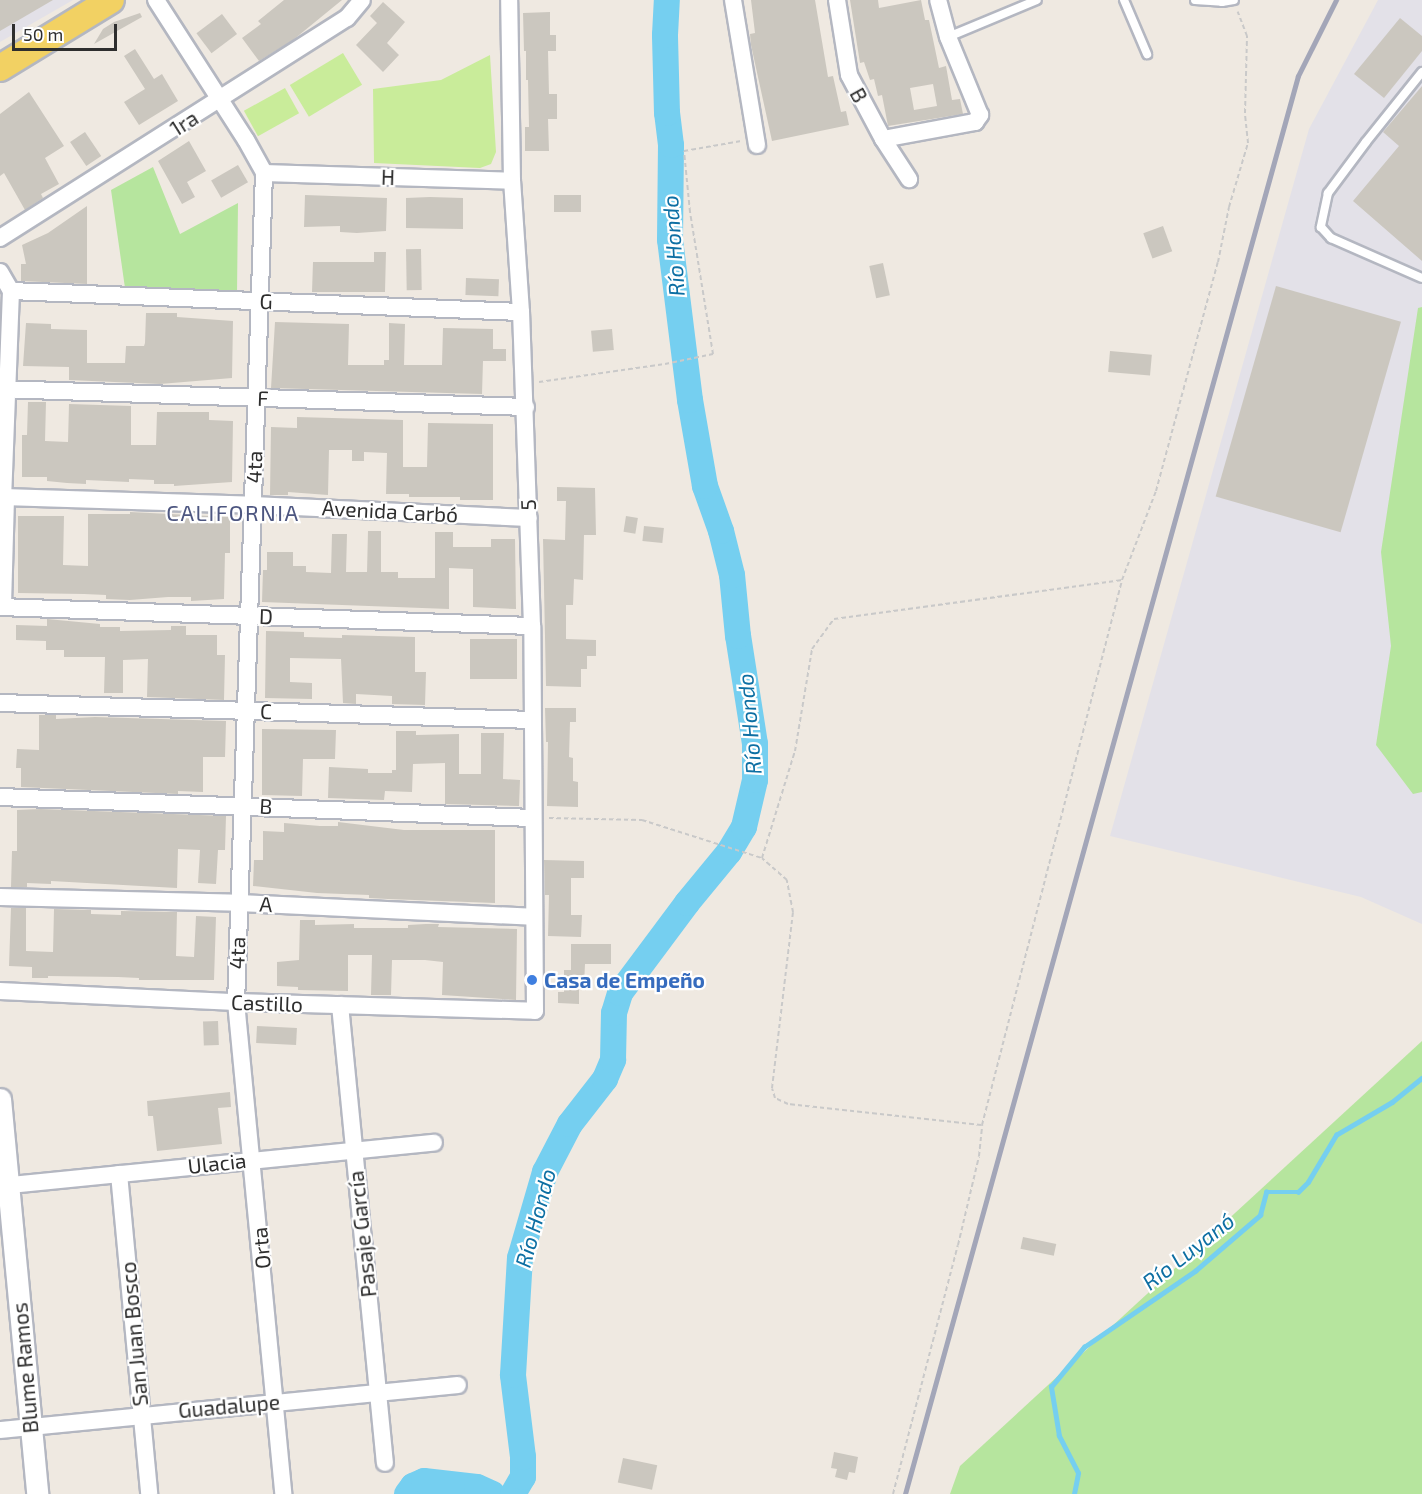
<!DOCTYPE html>
<html>
<head>
<meta charset="utf-8">
<style>
  body { margin:0 }
  #map { position:relative; width:1422px; height:1494px; overflow:hidden; background:#efe9e1; font-family:"Exo 2",sans-serif }
  div>[style] { position:absolute }
  .industrial>* { inset:0; background:#e3e1e8 }
  .green>* { inset:0; background:#b6e59e }
  .pitch>* { inset:0; background:#c9ec9a; transform-origin:0 0 }
  .stream>* { height:4.5px; margin:-2.25px; padding:0 2.25px; transform-origin:2.25px; border-radius:2.25px; background:#75cff0 }
  .river>* { height:26px; margin:-13px; padding:0 13px; transform-origin:13px; border-radius:13px; background:#75cff0 }
  .building>* { inset:0; background:#cbc7bf; transform-origin:0 0 }
  .path>* { height:2px; margin-top:-1px; transform-origin:0; background:repeating-linear-gradient(90deg,#c9c9c9 0 4.5px,transparent 0 7.5px) }
  .roads { filter:drop-shadow(2px 0 #b4b7c1) drop-shadow(-2px 0 #b4b7c1) drop-shadow(0 2px #b4b7c1) drop-shadow(0 -2px #b4b7c1) }
  .service>* { height:8px; margin:-4px; padding:0 4px; transform-origin:4px; border-radius:4px; background:#fff }
  .minor>* { height:16px; margin:-8px; padding:0 8px; transform-origin:8px; border-radius:8px; background:#fff }
  .tertiary>* { height:21px; margin:-10.5px; padding:0 10.5px; transform-origin:10.5px; border-radius:10.5px; background:#fff }
  .primary>* { height:26px; margin:-13px; padding:0 13px; transform-origin:13px; border-radius:13px; background:#f2d163 }
  .rail>* { height:4.5px; margin:-2.25px; padding:0 2.25px; transform-origin:2.25px; border-radius:2.25px; background:#a3a6b8 }
  .dots>* { width:16px; height:16px; translate:-50% -50%; box-sizing:border-box; border:3px solid #fff; border-radius:50% }
  span { translate:-50% -50%; white-space:nowrap; text-align:center; line-height:1.15; -webkit-text-stroke:4.5px #fff; paint-order:stroke }
  .street-label { font-size:21px; color:#2e2e2e }
  .shop-label { font-size:21px; color:#366cbe; font-weight:700 }
  .left { translate:0 -50%; text-align:left }
  .water-label { font-size:22px; color:#0d6fa3; font-style:italic }
  .neighbourhood-label { font-size:22px; color:#4d5680; letter-spacing:1.5px }
  .scale { position:absolute; left:12px; top:24px; width:105px; height:27px; box-sizing:border-box; border:3px solid #2e2e2e; border-top:0; padding-left:8px; font-size:18px; line-height:21px; white-space:nowrap; color:#2e2e2e; -webkit-text-stroke:4px #fff; paint-order:stroke }
</style>
</head>
<body>
<div id="map">
  <div class="industrial">
    <i style="clip-path:polygon(0 0,73px 0,0 42px)"></i>
    <i style="clip-path:polygon(1378px 0,1422px 0,1422px 924px,1361px 897px,1110px 836px,1309px 129px)"></i>
  </div>
  <div class="green">
    <i style="clip-path:polygon(153px 167px,180px 234px,238px 203px,237px 294px,125px 288px,111px 190px)"></i>
    <i style="clip-path:polygon(1422px 307px,1422px 792px,1413px 794px,1376px 745px,1391px 646px,1381px 552px,1418px 308px)"></i>
    <i style="clip-path:polygon(1422px 1041px,1422px 1494px,950px 1494px,960px 1466px)"></i>
  </div>
  <div class="pitch">
    <i style="left:343px;top:53px;width:37px;height:62px;rotate:59deg"></i>
    <i style="clip-path:polygon(490px 55px,496px 152px,491px 164px,480px 168px,374px 163px,373px 89px,441px 80px)"></i>
    <i style="left:285px;top:88px;width:29px;height:47px;rotate:61deg"></i>
  </div>
  <div class="stream">
    <i style="left:1074px;top:1494px;width:21px;rotate:-79deg"></i>
    <i style="left:1078px;top:1473px;width:42px;rotate:-117.2deg"></i>
    <i style="left:1059px;top:1436px;width:50px;rotate:-99.3deg"></i>
    <i style="left:1051px;top:1387px;width:52px;rotate:-50.5deg"></i>
    <i style="left:1084px;top:1347px;width:135px;rotate:-34.4deg"></i>
    <i style="left:1195px;top:1271px;width:86px;rotate:-40.7deg"></i>
    <i style="left:1260px;top:1215px;width:24px;rotate:-75deg"></i>
    <i style="left:1266px;top:1192px;width:32px"></i>
    <i style="left:1298px;top:1192px;width:14px;rotate:-45deg"></i>
    <i style="left:1308px;top:1182px;width:55px;rotate:-59.2deg"></i>
    <i style="left:1336px;top:1135px;width:65px;rotate:-30.5deg"></i>
    <i style="left:1392px;top:1102px;width:38px;rotate:-39deg"></i>
  </div>
  <div class="river">
    <i style="left:407px;top:1494px;width:10px;rotate:-53deg"></i>
    <i style="left:413px;top:1486px;width:12px;rotate:-24deg"></i>
    <i style="left:424px;top:1481px;width:53px;rotate:6.5deg"></i>
    <i style="left:477px;top:1487px;width:17px;rotate:24deg"></i>
    <i style="left:513px;top:1494px;width:20px;rotate:-60deg"></i>
    <i style="left:523px;top:1477px;width:20px;rotate:-90deg"></i>
    <i style="left:523px;top:1457px;width:83px;rotate:-97deg"></i>
    <i style="left:513px;top:1375px;width:117px;rotate:-86.6deg"></i>
    <i style="left:520px;top:1258px;width:90px;rotate:-73.8deg"></i>
    <i style="left:545px;top:1172px;width:54px;rotate:-62.5deg"></i>
    <i style="left:570px;top:1124px;width:57px;rotate:-52.1deg"></i>
    <i style="left:605px;top:1079px;width:21px;rotate:-67deg"></i>
    <i style="left:613px;top:1060px;width:47px;rotate:-88.8deg"></i>
    <i style="left:614px;top:1013px;width:21px;rotate:-73deg"></i>
    <i style="left:620px;top:993px;width:112px;rotate:-53.3deg"></i>
    <i style="left:687px;top:903px;width:66px;rotate:-50.5deg"></i>
    <i style="left:729px;top:852px;width:29px;rotate:-59deg"></i>
    <i style="left:744px;top:827px;width:48px;rotate:-76.8deg"></i>
    <i style="left:755px;top:780px;width:36px;rotate:-90deg"></i>
    <i style="left:755px;top:744px;width:109px;rotate:-98.9deg"></i>
    <i style="left:738px;top:636px;width:61px;rotate:-95.6deg"></i>
    <i style="left:732px;top:575px;width:45px;rotate:-104deg"></i>
    <i style="left:721px;top:531px;width:48px;rotate:-109.6deg"></i>
    <i style="left:705px;top:486px;width:87px;rotate:-99.9deg"></i>
    <i style="left:690px;top:400px;width:161px;rotate:-97.1deg"></i>
    <i style="left:670px;top:240px;width:95px;rotate:-89.4deg"></i>
    <i style="left:671px;top:145px;width:32px;rotate:-97deg"></i>
    <i style="left:667px;top:113px;width:78px;rotate:-91.5deg"></i>
    <i style="left:665px;top:35px;width:35px;rotate:-87deg"></i>
  </div>
  <div class="building">
    <i style="clip-path:polygon(0 0,53px 0,0 31px)"></i>
    <i style="clip-path:polygon(284px 0,342px 0,293px 40px,259px 61px,242px 38px,261px 24px,258px 21px)"></i>
    <i style="clip-path:polygon(751px 0,815px 0,828px 77px,833px 76px,841px 112px,846px 111px,849px 125px,772px 141px,751px 45px,750px 34px,755px 33px)"></i>
    <i style="clip-path:polygon(evenodd,850px 0,878px 0,879px 8px,921px 0,925px 20px,929px 20px,939px 68px,946px 66px,952px 100px,960px 99px,963px 114px,888px 126px,882px 95px,878px 96px,874px 79px,870px 80px,864px 62px,860px 63px,850px 0,933px 84px,937px 106px,914px 110px,910px 88px,933px 84px)"></i>
    <i style="clip-path:polygon(383px 2px,405px 22px,387px 43px,399px 55px,383px 72px,356px 45px,377px 23px,370px 16px)"></i>
    <i style="clip-path:polygon(550px 12px,550px 35px,556px 35px,556px 51px,548px 51px,549px 94px,557px 94px,557px 119px,548px 119px,549px 151px,525px 151px,525px 127px,529px 127px,528px 80px,526px 80px,526px 51px,524px 51px,523px 13px)"></i>
    <i style="clip-path:polygon(140px 13px,142px 17px,94px 44px,103px 29px,114px 22px)"></i>
    <i style="left:222px;top:14px;width:25px;height:32px;rotate:53deg"></i>
    <i style="clip-path:polygon(1400px 18px,1422px 36px,1422px 51px,1384px 98px,1354px 74px)"></i>
    <i style="clip-path:polygon(135px 49px,154px 79px,162px 74px,178px 101px,139px 125px,124px 102px,145px 89px,124px 56px)"></i>
    <i style="clip-path:polygon(1422px 86px,1422px 261px,1353px 201px,1399px 146px,1383px 132px)"></i>
    <i style="clip-path:polygon(29px 92px,64px 146px,45px 158px,59px 184px,41px 194px,43px 198px,25px 210px,4px 173px,0 176px,0 114px)"></i>
    <i style="left:85px;top:132px;width:29px;height:18px;rotate:56deg"></i>
    <i style="clip-path:polygon(189px 141px,206px 171px,187px 182px,195px 197px,182px 204px,158px 161px)"></i>
    <i style="left:238px;top:165px;width:20px;height:31px;rotate:60deg"></i>
    <i style="clip-path:polygon(305px 195px,387px 198px,386px 231px,357px 233px,340px 232px,340px 226px,304px 227px)"></i>
    <i style="left:554px;top:195px;width:27px;height:17px"></i>
    <i style="clip-path:polygon(430px 197px,463px 198px,463px 229px,406px 228px,406px 198px)"></i>
    <i style="clip-path:polygon(87px 206px,87px 284px,21px 281px,21px 264px,26px 264px,22px 245px,48px 233px)"></i>
    <i style="left:1163px;top:226px;width:27px;height:21px;rotate:70deg"></i>
    <i style="left:421px;top:249px;width:41px;height:15px;rotate:89deg"></i>
    <i style="clip-path:polygon(374px 252px,386px 252px,385px 292px,312px 292px,313px 262px,374px 262px)"></i>
    <i style="left:883px;top:263px;width:33px;height:14px;rotate:78deg"></i>
    <i style="left:466px;top:278px;width:33px;height:17px;rotate:2deg"></i>
    <i style="left:1276px;top:286px;width:130px;height:219px;rotate:16deg"></i>
    <i style="clip-path:polygon(146px 313px,177px 313px,177px 317px,233px 321px,232px 378px,160px 384px,69px 380px,69px 367px,23px 366px,26px 323px,51px 324px,51px 329px,87px 330px,87px 363px,125px 363px,126px 346px,144px 346px,145px 343px)"></i>
    <i style="clip-path:polygon(275px 322px,349px 324px,348px 365px,384px 365px,384px 360px,389px 360px,389px 323px,405px 324px,404px 365px,442px 365px,443px 328px,493px 329px,493px 349px,506px 349px,506px 361px,483px 361px,482px 394px,271px 388px)"></i>
    <i style="left:612px;top:329px;width:21px;height:21px;rotate:85deg"></i>
    <i style="left:1110px;top:351px;width:42px;height:21px;rotate:5deg"></i>
    <i style="clip-path:polygon(28px 402px,46px 402px,45px 441px,68px 442px,69px 404px,131px 406px,131px 445px,156px 445px,157px 412px,209px 412px,209px 420px,233px 421px,232px 482px,174px 486px,174px 484px,154px 484px,154px 480px,129px 479px,129px 482px,86px 480px,86px 484px,67px 483px,47px 481px,47px 477px,22px 477px,22px 435px,27px 435px)"></i>
    <i style="clip-path:polygon(297px 417px,403px 420px,403px 467px,427px 467px,428px 423px,493px 424px,493px 500px,460px 500px,460px 497px,409px 497px,409px 494px,386px 494px,387px 453px,364px 452px,364px 461px,352px 461px,352px 450px,329px 450px,328px 495px,288px 492px,288px 495px,270px 495px,271px 427px,297px 428px)"></i>
    <i style="clip-path:polygon(557px 487px,595px 488px,596px 535px,584px 535px,583px 580px,574px 579px,573px 605px,566px 605px,566px 639px,596px 640px,596px 656px,587px 656px,587px 669px,581px 669px,581px 687px,546px 686px,543px 539px,565px 540px,566px 501px,557px 501px)"></i>
    <i style="clip-path:polygon(130px 512px,230px 517px,230px 553px,225px 553px,224px 599px,191px 601px,191px 597px,168px 597px,130px 600px,106px 599px,106px 595px,84px 594px,18px 593px,18px 516px,64px 516px,63px 565px,88px 566px,88px 514px,130px 514px)"></i>
    <i style="left:626px;top:516px;width:12px;height:16px;rotate:9deg"></i>
    <i style="left:644px;top:526px;width:20px;height:15px;rotate:6deg"></i>
    <i style="clip-path:polygon(368px 531px,381px 531px,381px 572px,398px 572px,398px 578px,435px 578px,435px 532px,453px 532px,453px 547px,491px 547px,491px 539px,515px 539px,516px 609px,473px 607px,473px 569px,449px 568px,449px 609px,262px 602px,263px 570px,267px 570px,267px 552px,293px 552px,293px 566px,306px 566px,306px 572px,331px 573px,332px 534px,347px 534px,346px 572px,367px 572px)"></i>
    <i style="clip-path:polygon(47px 619px,100px 624px,100px 627px,120px 627px,120px 631px,171px 630px,171px 626px,186px 626px,186px 635px,217px 635px,217px 655px,225px 655px,224px 700px,147px 697px,148px 659px,123px 660px,123px 693px,104px 693px,105px 657px,64px 657px,64px 650px,46px 650px,46px 641px,16px 640px,16px 625px,47px 626px)"></i>
    <i style="clip-path:polygon(266px 631px,304px 632px,304px 637px,342px 638px,342px 635px,415px 637px,415px 672px,426px 672px,425px 705px,392px 704px,392px 696px,356px 694px,356px 704px,343px 703px,341px 659px,290px 658px,290px 682px,312px 683px,312px 699px,265px 698px)"></i>
    <i style="left:470px;top:639px;width:47px;height:40px"></i>
    <i style="clip-path:polygon(545px 708px,576px 708px,576px 722px,570px 722px,569px 757px,573px 758px,573px 781px,578px 782px,578px 807px,547px 806px,548px 742px,546px 742px)"></i>
    <i style="clip-path:polygon(39px 715px,56px 715px,56px 719px,95px 717px,226px 721px,225px 757px,203px 757px,203px 792px,178px 791px,178px 794px,21px 787px,21px 768px,16px 768px,17px 749px,39px 750px)"></i>
    <i style="clip-path:polygon(262px 729px,336px 730px,335px 759px,303px 759px,302px 796px,262px 795px)"></i>
    <i style="clip-path:polygon(396px 731px,416px 731px,416px 735px,459px 734px,459px 774px,481px 774px,481px 733px,504px 733px,503px 779px,520px 780px,519px 806px,445px 804px,445px 763px,413px 764px,412px 792px,385px 791px,384px 800px,328px 798px,329px 767px,368px 769px,368px 773px,392px 773px,392px 770px,396px 770px)"></i>
    <i style="clip-path:polygon(41px 809px,226px 816px,225px 850px,218px 850px,216px 884px,198px 883px,200px 850px,178px 849px,177px 888px,51px 881px,51px 884px,27px 883px,27px 887px,11px 887px,12px 851px,17px 851px,17px 810px)"></i>
    <i style="clip-path:polygon(338px 822px,404px 830px,495px 830px,495px 903px,388px 899px,369px 898px,369px 895px,317px 893px,253px 886px,254px 860px,263px 860px,263px 831px,284px 832px,284px 823px,320px 826px,338px 826px)"></i>
    <i style="clip-path:polygon(544px 860px,584px 861px,584px 878px,571px 878px,571px 915px,582px 915px,581px 937px,548px 936px,549px 895px,545px 895px)"></i>
    <i style="clip-path:polygon(11px 908px,26px 908px,26px 951px,53px 952px,54px 909px,91px 910px,91px 914px,121px 915px,121px 911px,177px 912px,176px 956px,194px 957px,196px 916px,216px 917px,214px 980px,139px 980px,139px 978px,118px 977px,48px 976px,48px 978px,32px 978px,32px 967px,9px 966px)"></i>
    <i style="clip-path:polygon(300px 920px,315px 920px,315px 925px,354px 924px,354px 928px,408px 928px,408px 925px,426px 924px,439px 924px,438px 927px,517px 929px,516px 1000px,442px 995px,443px 962px,425px 960px,392px 960px,391px 995px,371px 995px,372px 955px,348px 955px,348px 991px,298px 990px,298px 987px,277px 986px,277px 962px,299px 960px)"></i>
    <i style="clip-path:polygon(571px 944px,611px 944px,611px 964px,585px 964px,584px 985px,579px 985px,579px 1004px,558px 1003px,558px 992px,564px 992px,564px 970px,571px 970px)"></i>
    <i style="left:218px;top:1021px;width:24px;height:15px;rotate:88deg"></i>
    <i style="left:257px;top:1026px;width:40px;height:17px;rotate:3deg"></i>
    <i style="clip-path:polygon(230px 1092px,231px 1107px,218px 1108px,222px 1144px,157px 1151px,153px 1116px,148px 1116px,147px 1101px)"></i>
    <i style="left:1023px;top:1237px;width:34px;height:12px;rotate:12deg"></i>
    <i style="clip-path:polygon(834px 1452px,858px 1457px,855px 1473px,849px 1472px,847px 1480px,835px 1477px,837px 1469px,831px 1468px)"></i>
    <i style="left:623px;top:1458px;width:35px;height:25px;rotate:12deg"></i>
  </div>
  <div class="path">
    <i style="left:539px;top:382px;width:127px;rotate:-8.1deg"></i>
    <i style="left:665px;top:364px;width:49px;rotate:-11.8deg"></i>
    <i style="left:713px;top:354px;width:144px;rotate:-99.2deg"></i>
    <i style="left:690px;top:212px;width:61px;rotate:-95.6deg"></i>
    <i style="left:684px;top:151px;width:58px;rotate:-10deg"></i>
    <i style="left:549px;top:818px;width:93px;rotate:1.2deg"></i>
    <i style="left:642px;top:820px;width:126px;rotate:17.6deg"></i>
    <i style="left:981px;top:1125px;width:194px;rotate:-173.8deg"></i>
    <i style="left:788px;top:1104px;width:14px;rotate:-155deg"></i>
    <i style="left:775px;top:1098px;width:10px;rotate:-107deg"></i>
    <i style="left:772px;top:1088px;width:177px;rotate:-83.2deg"></i>
    <i style="left:793px;top:912px;width:33px;rotate:-101deg"></i>
    <i style="left:787px;top:880px;width:33px;rotate:-139deg"></i>
    <i style="left:762px;top:858px;width:112px;rotate:-72.9deg"></i>
    <i style="left:795px;top:751px;width:103px;rotate:-80.5deg"></i>
    <i style="left:812px;top:649px;width:37px;rotate:-54deg"></i>
    <i style="left:834px;top:619px;width:291px;rotate:-7.7deg"></i>
    <i style="left:893px;top:1494px;width:257px;rotate:-75.4deg"></i>
    <i style="left:958px;top:1245px;width:91px;rotate:-76.7deg"></i>
    <i style="left:979px;top:1156px;width:31px;rotate:-84deg"></i>
    <i style="left:982px;top:1125px;width:563px;rotate:-75.59deg"></i>
    <i style="left:1122px;top:580px;width:95px;rotate:-69.1deg"></i>
    <i style="left:1156px;top:491px;width:237px;rotate:-74.9deg"></i>
    <i style="left:1218px;top:262px;width:56px;rotate:-78.7deg"></i>
    <i style="left:1229px;top:207px;width:67px;rotate:-73.5deg"></i>
    <i style="left:1248px;top:143px;width:30px;rotate:-96deg"></i>
    <i style="left:1245px;top:113px;width:77px;rotate:-88.5deg"></i>
    <i style="left:1247px;top:36px;width:26px;rotate:-111deg"></i>
  </div>
  <div class="roads">
    <div class="service">
      <i style="left:1124px;top:0;width:59px;rotate:66.9deg"></i>
      <i style="left:1195px;top:0;width:27px;rotate:4deg"></i>
      <i style="left:1222px;top:2px;width:12px;rotate:-9deg"></i>
      <i style="left:948px;top:37px;width:96px;rotate:-22.6deg"></i>
      <i style="left:1422px;top:72px;width:90px;rotate:128.7deg"></i>
      <i style="left:1366px;top:142px;width:64px;rotate:126.7deg"></i>
      <i style="left:1328px;top:193px;width:35px;rotate:102deg"></i>
      <i style="left:1321px;top:227px;width:15px;rotate:48deg"></i>
      <i style="left:1331px;top:238px;width:99px;rotate:23.7deg"></i>
    </div>
    <div class="minor">
      <i style="left:156px;top:0;width:166px;rotate:57.3deg"></i>
      <i style="left:246px;top:140px;width:38px;rotate:61deg"></i>
      <i style="left:264px;top:173px;width:829px;rotate:91.93deg"></i>
      <i style="left:236px;top:1002px;width:494px;rotate:84.5deg"></i>
      <i style="left:733px;top:0;width:147px;rotate:80.6deg"></i>
      <i style="left:837px;top:0;width:76px;rotate:80.9deg"></i>
      <i style="left:849px;top:75px;width:72px;rotate:62deg"></i>
      <i style="left:883px;top:139px;width:48px;rotate:57deg"></i>
      <i style="left:883px;top:139px;width:94px;rotate:-10.5deg"></i>
      <i style="left:975px;top:122px;width:9px;rotate:-54deg"></i>
      <i style="left:980px;top:115px;width:84px;rotate:-112.3deg"></i>
      <i style="left:948px;top:37px;width:38px;rotate:-105deg"></i>
      <i style="left:264px;top:173px;width:248px;rotate:1.8deg"></i>
      <i style="left:0;top:238px;width:411px;rotate:-32.4deg"></i>
      <i style="left:347px;top:18px;width:23px;rotate:-50deg"></i>
      <i style="left:0;top:272px;width:22px;rotate:60deg"></i>
      <i style="left:11px;top:291px;width:206px;rotate:92.2deg"></i>
      <i style="left:3px;top:497px;width:250px;rotate:1.8deg"></i>
      <i style="left:253px;top:505px;width:276px;rotate:2.7deg"></i>
      <i style="left:11px;top:291px;width:510px;rotate:2.36deg"></i>
      <i style="left:0;top:389px;width:526px;rotate:1.96deg"></i>
      <i style="left:0;top:607px;width:532px;rotate:2.05deg"></i>
      <i style="left:0;top:703px;width:532px;rotate:1.83deg"></i>
      <i style="left:0;top:797px;width:531px;rotate:2.26deg"></i>
      <i style="left:0;top:897px;width:239px;rotate:1.4deg"></i>
      <i style="left:239px;top:903px;width:294px;rotate:2.7deg"></i>
      <i style="left:0;top:991px;width:236px;rotate:2.7deg"></i>
      <i style="left:236px;top:1002px;width:299px;rotate:1.7deg"></i>
      <i style="left:535px;top:1011px;width:385px;rotate:-90.4deg"></i>
      <i style="left:532px;top:626px;width:314px;rotate:-92deg"></i>
      <i style="left:521px;top:312px;width:131px;rotate:-93.9deg"></i>
      <i style="left:512px;top:181px;width:181px;rotate:-90.9deg"></i>
      <i style="left:340px;top:1005px;width:460px;rotate:84.4deg"></i>
      <i style="left:119px;top:1174px;width:321px;rotate:84.6deg"></i>
      <i style="left:0;top:1186px;width:436px;rotate:-5.7deg"></i>
      <i style="left:0;top:1430px;width:460px;rotate:-5.6deg"></i>
    </div>
    <div class="tertiary">
      <i style="left:0;top:497px;width:3px"></i>
      <i style="left:3px;top:497px;width:106px;rotate:91.6deg"></i>
      <i style="left:0;top:1099px;width:397px;rotate:84.6deg"></i>
    </div>
    <div class="primary">
      <i style="left:0;top:68px;width:130px;rotate:-31.5deg"></i>
    </div>
  </div>
  <div class="rail">
    <i style="left:905px;top:1494px;width:1471px;rotate:-74.51deg"></i>
    <i style="left:1298px;top:76px;width:85px;rotate:-63.4deg"></i>
  </div>
  <div class="dots">
    <i style="left:532px;top:980px;background:#3f7fe0"></i>
  </div>
  <div class="street-label">
    <span style="left:859px;top:95px;rotate:61deg">B</span>
    <span style="left:184px;top:123px;rotate:-32deg">1ra</span>
    <span style="left:388px;top:177px;rotate:2deg">H</span>
    <span style="left:266px;top:301px;rotate:2deg">G</span>
    <span style="left:263px;top:398px;rotate:2deg">F</span>
    <span style="left:254px;top:467px;rotate:-88deg">4ta</span>
    <span style="left:528px;top:505px;rotate:-92deg">5</span>
    <span style="left:390px;top:511px;rotate:3deg">Avenida Carbó</span>
    <span style="left:266px;top:616px;rotate:2deg">D</span>
    <span style="left:266px;top:711px;rotate:2deg">C</span>
    <span style="left:266px;top:806px;rotate:3deg">B</span>
    <span style="left:266px;top:904px;rotate:3deg">A</span>
    <span style="left:237px;top:953px;rotate:-88deg">4ta</span>
    <span style="left:267px;top:1003px;rotate:2deg">Castillo</span>
    <span style="left:217px;top:1163px;rotate:-6deg">Ulacia</span>
    <span style="left:362px;top:1234px;rotate:-96deg">Pasaje García</span>
    <span style="left:261px;top:1248px;rotate:-95deg">Orta</span>
    <span style="left:134px;top:1334px;rotate:-95deg">San Juan Bosco</span>
    <span style="left:25px;top:1368px;rotate:-95deg">Blume Ramos</span>
    <span style="left:229px;top:1406px;rotate:-5deg">Guadalupe</span>
  </div>
  <div class="shop-label">
    <span class="left" style="left:544px;top:980px">Casa de Empeño</span>
  </div>
  <div class="water-label">
    <span style="left:673px;top:246px;rotate:-94deg">Río Hondo</span>
    <span style="left:749px;top:724px;rotate:-95deg">Río Hondo</span>
    <span style="left:535px;top:1218px;rotate:-75deg">Río Hondo</span>
    <span style="left:1188px;top:1251px;rotate:-38deg">Río Luyanó</span>
  </div>
  <div class="neighbourhood-label">
    <span style="left:233px;top:513px">CALIFORNIA</span>
  </div>
  <div class="scale">50 m</div>
</div>
</body>
</html>
